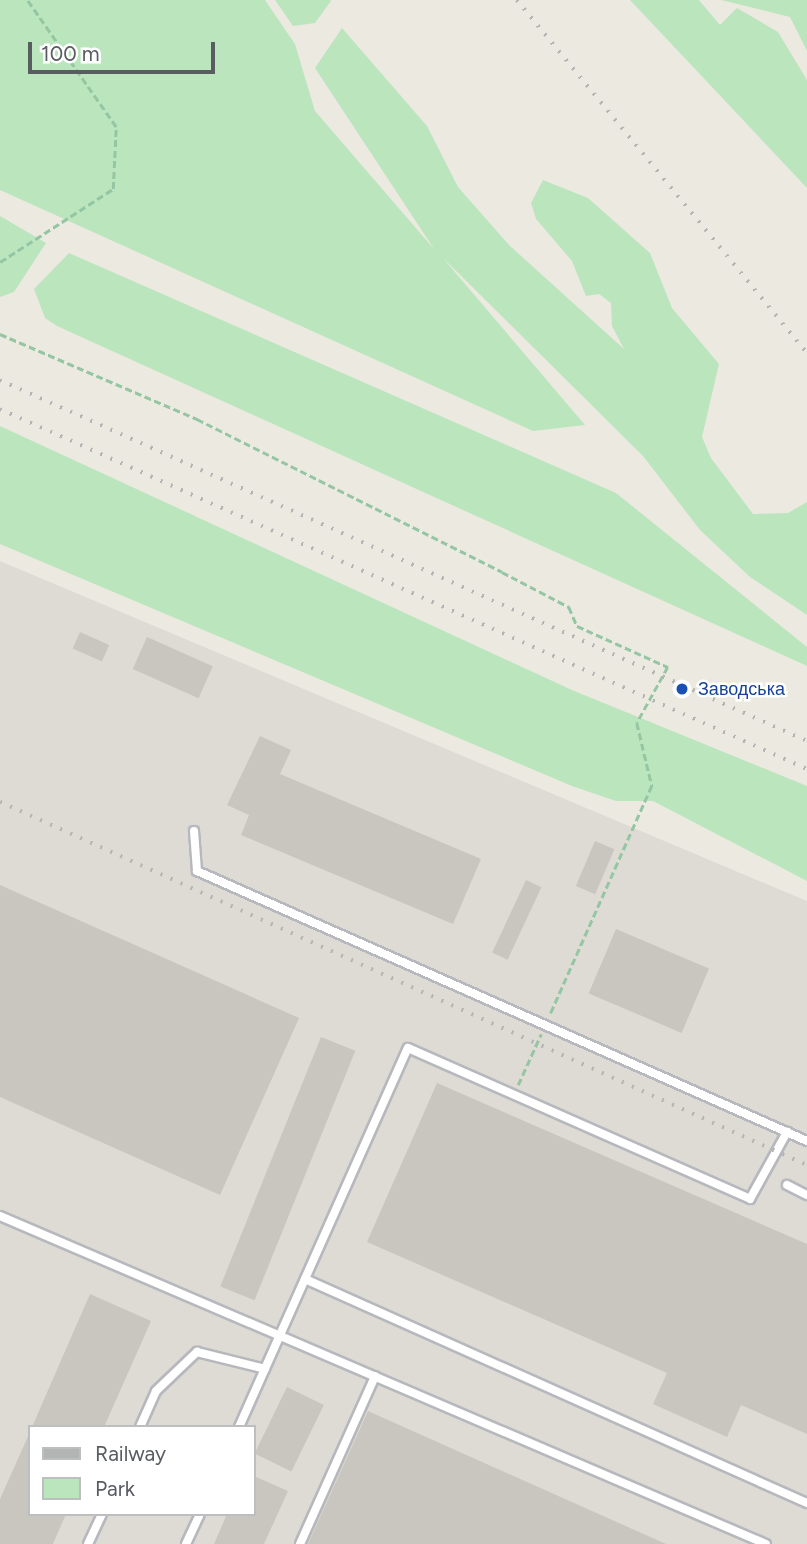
<!DOCTYPE html>
<html>
<head>
<meta charset="utf-8">
<style>
  body { margin:0 }
  #map { position:relative; width:807px; height:1544px; overflow:hidden; background:#eceae0; font-family:Figtree,sans-serif }
  div>[style] { position:absolute }
  .industrial>* { inset:0; background:#dddbd4 }
  .green>* { inset:0; background:#bbe5bd }
  .building>* { inset:0; background:#c9c6bf; transform-origin:0 0 }
  .path>* { height:2.5px; margin-top:-1.25px; transform-origin:0; background:repeating-linear-gradient(90deg,#94c6a4 0 7px,transparent 0 10.5px) }
  .roads { filter:drop-shadow(2px 0 #b6b8bd) drop-shadow(-2px 0 #b6b8bd) drop-shadow(0 2px #b6b8bd) drop-shadow(0 -2px #b6b8bd) }
  .service>* { height:8px; margin:-4px; padding:0 4px; transform-origin:4px; border-radius:4px; background:#fff }
  .rail>* { height:3.5px; margin-top:-1.75px; transform-origin:0; background:repeating-linear-gradient(90deg,#b3b4b4 0 2px,transparent 0 11px) }
  .dots>* { width:19px; height:19px; translate:-50% -50%; box-sizing:border-box; border:4px solid #fff; border-radius:50% }
  span { translate:-50% -50%; white-space:nowrap; text-align:center; line-height:1.15; -webkit-text-stroke:5px #fff; paint-order:stroke }
  .transit-label { font-size:18px; color:#164399 }
  .left { translate:0 -50%; text-align:left }
  .legend { position:absolute; left:28px; top:1425px; width:228px; height:91px; box-sizing:border-box; background:#fff; border:2px solid #bdbec0; margin:0; padding:9px 12px; list-style:none; font-size:21px; color:#595c61 }
  .legend li { display:flex; align-items:center; gap:14px; height:35px }
  .legend b { width:35px; border:2px solid #bdbec0 }
  .scale { position:absolute; left:28px; top:42px; width:187px; height:32px; box-sizing:border-box; border:4px solid #595c61; border-top:0; padding-left:9px; font-size:21px; line-height:24px; white-space:nowrap; color:#595c61; -webkit-text-stroke:5px #fff; paint-order:stroke }
</style>
</head>
<body>
<div id="map">
  <div class="industrial">
    <i style="clip-path:polygon(evenodd,0 561px,807px 901px,807px 1544px,0 1544px,0 561px,30px 1427px,254px 1427px,254px 1514px,30px 1514px,30px 1427px)"></i>
  </div>
  <div class="green">
    <i style="clip-path:polygon(0 0,265px 0,295px 44px,315px 111px,434px 249px,315px 68px,342px 28px,427px 126px,458px 187px,509px 245px,624px 349px,612px 326px,611px 303px,599px 294px,586px 296px,572px 261px,536px 219px,531px 203px,543px 180px,588px 198px,650px 253px,672px 308px,719px 364px,702px 437px,711px 458px,753px 514px,788px 513px,807px 502px,807px 615px,750px 577px,700px 530px,643px 456px,443px 258px,585px 425px,533px 431px,0 190px)"></i>
    <i style="clip-path:polygon(275px 0,330px 0,331px 1px,315px 23px,293px 26px)"></i>
    <i style="clip-path:polygon(630px 0,699px 0,720px 25px,737px 8px,778px 32px,807px 80px,807px 188px)"></i>
    <i style="clip-path:polygon(721px 0,807px 0,807px 51px,790px 17px)"></i>
    <i style="clip-path:polygon(0 216px,46px 243px,14px 292px,0 297px)"></i>
    <i style="clip-path:polygon(69px 253px,616px 493px,807px 647px,807px 666px,57px 326px,45px 318px,34px 289px)"></i>
    <i style="clip-path:polygon(0 426px,572px 690px,807px 786px,807px 881px,653px 801px,616px 801px,572px 786px,0 544px)"></i>
  </div>
  <div class="building">
    <i style="left:80px;top:632px;width:32px;height:18px;rotate:24deg"></i>
    <i style="left:147px;top:637px;width:72px;height:35px;rotate:24deg"></i>
    <i style="clip-path:polygon(260px 736px,291px 750px,280px 774px,481px 859px,453px 924px,241px 835px,249px 815px,227px 805px)"></i>
    <i style="left:595px;top:841px;width:21px;height:49px;rotate:23deg"></i>
    <i style="left:526px;top:880px;width:17px;height:80px;rotate:25deg"></i>
    <i style="clip-path:polygon(0 885px,299px 1018px,220px 1195px,0 1097px)"></i>
    <i style="left:616px;top:929px;width:101px;height:70px;rotate:23deg"></i>
    <i style="left:321px;top:1037px;width:37px;height:269px;rotate:22deg"></i>
    <i style="clip-path:polygon(437px 1083px,807px 1244px,807px 1434px,741px 1405px,727px 1437px,653px 1404px,667px 1373px,367px 1242px)"></i>
    <i style="clip-path:polygon(90px 1294px,151px 1321px,104px 1427px,32px 1427px)"></i>
    <i style="left:287px;top:1387px;width:41px;height:74px;rotate:26deg"></i>
    <i style="clip-path:polygon(368px 1411px,666px 1544px,308px 1544px)"></i>
    <i style="clip-path:polygon(30px 1432px,30px 1514px,66px 1514px,53px 1544px,0 1544px,0 1499px)"></i>
    <i style="clip-path:polygon(254px 1476px,288px 1491px,264px 1544px,214px 1544px,227px 1514px,254px 1514px)"></i>
  </div>
  <div class="path">
    <i style="left:0;top:262px;width:135px;rotate:-32.9deg"></i>
    <i style="left:113px;top:189px;width:62px;rotate:-87.2deg"></i>
    <i style="left:116px;top:127px;width:155px;rotate:-125deg"></i>
    <i style="left:0;top:334px;width:215px;rotate:23.3deg"></i>
    <i style="left:197px;top:419px;width:341px;rotate:26.6deg"></i>
    <i style="left:502px;top:572px;width:76px;rotate:27.6deg"></i>
    <i style="left:569px;top:607px;width:21px;rotate:67deg"></i>
    <i style="left:577px;top:626px;width:100px;rotate:24.3deg"></i>
    <i style="left:668px;top:667px;width:64px;rotate:119deg"></i>
    <i style="left:637px;top:723px;width:65px;rotate:76.6deg"></i>
    <i style="left:652px;top:786px;width:251px;rotate:114deg"></i>
    <i style="left:518px;top:1085px;width:56px;rotate:-65.7deg"></i>
  </div>
  <div class="roads">
    <div class="service">
      <i style="left:194px;top:831px;width:40px;rotate:85.7deg"></i>
      <i style="left:197px;top:871px;width:667px;rotate:23.88deg"></i>
      <i style="left:787px;top:1185px;width:22px;rotate:27deg"></i>
      <i style="left:0;top:1216px;width:833px;rotate:23.18deg"></i>
      <i style="left:305px;top:1279px;width:550px;rotate:24.05deg"></i>
      <i style="left:140px;top:1427px;width:39px;rotate:-66deg"></i>
      <i style="left:156px;top:1391px;width:57px;rotate:-43.6deg"></i>
      <i style="left:197px;top:1352px;width:70px;rotate:14deg"></i>
      <i style="left:239px;top:1427px;width:415px;rotate:-66deg"></i>
      <i style="left:408px;top:1048px;width:374px;rotate:23.8deg"></i>
      <i style="left:750px;top:1199px;width:77px;rotate:-61.1deg"></i>
      <i style="left:88px;top:1544px;width:33px;rotate:-65deg"></i>
      <i style="left:186px;top:1544px;width:33px;rotate:-65deg"></i>
      <i style="left:300px;top:1544px;width:184px;rotate:-65.9deg"></i>
    </div>
  </div>
  <div class="rail">
    <i style="left:517px;top:0;width:457px;rotate:50.6deg"></i>
    <i style="left:0;top:380px;width:884px;rotate:24.1deg"></i>
    <i style="left:0;top:409px;width:884px;rotate:24.04deg"></i>
    <i style="left:0;top:802px;width:885px;rotate:24.22deg"></i>
  </div>
  <div class="dots">
    <i style="left:682px;top:689px;background:#1a4fb4"></i>
  </div>
  <div class="transit-label">
    <span class="left" style="left:698px;top:689px">Заводська</span>
  </div>
  <ul class="legend">
  <li><b style="height:9px;background:#b3b4b4"></b>Railway</li>
  <li><b style="height:19px;background:#bbe5bd"></b>Park</li>
  </ul>
  <div class="scale">100 m</div>
</div>
</body>
</html>
